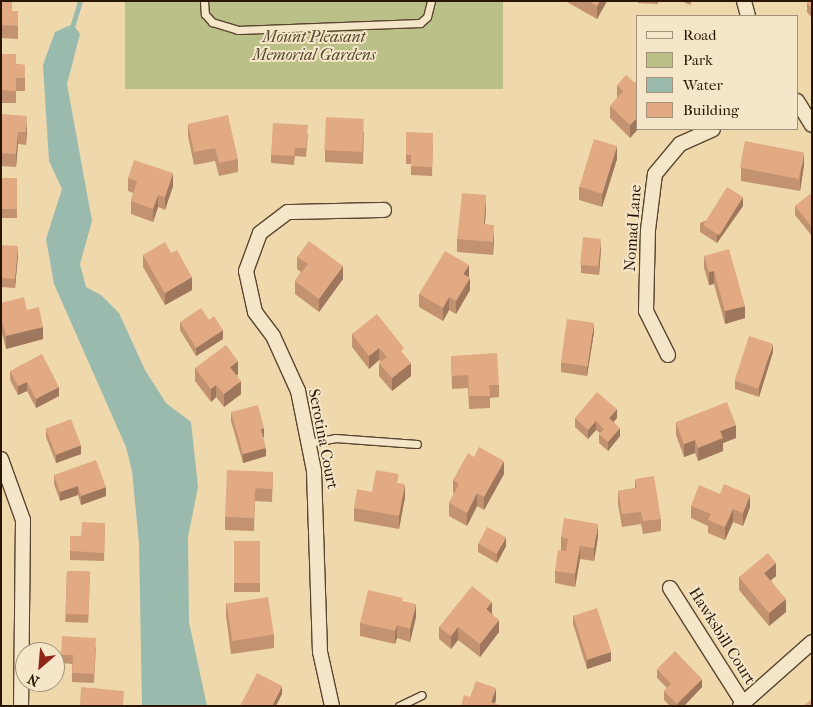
<!DOCTYPE html>
<html>
<head>
<meta charset="utf-8">
<style>
  body { margin:0 }
  #map { position:relative; width:813px; height:707px; overflow:hidden; background:#efd9ac; font-family:"IM FELL French Canon",serif }
  div>[style] { position:absolute }
  .green>* { inset:0; background:#bbbf88; transform-origin:0 0 }
  .water>* { inset:0; background:#9abaae }
  .stream>* { height:5px; margin:-2.5px; padding:0 2.5px; transform-origin:2.5px; border-radius:2.5px; background:#9abaae }
  .roads { filter:drop-shadow(1px 0 #5a4630) drop-shadow(-1px 0 #5a4630) drop-shadow(0 1px #5a4630) drop-shadow(0 -1px #5a4630) }
  .lane>* { height:7px; margin:-3.5px; padding:0 3.5px; transform-origin:3.5px; border-radius:3.5px; background:#f5e6c9 }
  .street>* { height:14px; margin:-7px; padding:0 7px; transform-origin:7px; border-radius:7px; background:#f5e6c9 }
  .wall>* { inset:0; background:#c29271; transform-origin:0 0 }
  .shaded-wall>* { inset:0; background:#9e775c; transform-origin:0 0 }
  .building>* { inset:0; background:#e2aa83; transform-origin:0 0 }
  span { translate:-50% -50%; white-space:nowrap; text-align:center; line-height:1.15; -webkit-text-stroke:4px #f5e6c9; paint-order:stroke }
  .park-label { font-size:16px; color:#55482d; font-style:italic }
  .street-label { font-size:16px; color:#291506 }
  .frame { position:absolute; inset:0; border:2px solid #291506; pointer-events:none }
  .legend { position:absolute; left:636px; top:15px; width:162px; height:115px; box-sizing:border-box; background:#f5e6c9; border:1px solid #a3927b; margin:0; padding:6px 9px; list-style:none; font-size:15px; color:#291506 }
  .legend li { display:flex; align-items:center; gap:10px; height:25px }
  .legend b { width:25px; border:1px solid #a3927b }
  .north { position:absolute; left:15px; top:642px; width:50px; height:50px; box-sizing:border-box; background:#f5e6c9; border:1px solid #a3927b; border-radius:50%; rotate:207deg; font-size:14px; font-weight:700; line-height:20px; text-align:center; color:#291506 }
  .north::after { content:''; display:block; margin:auto; width:18px; height:22px; background:#8f2418; clip-path:polygon(50% 0,100% 100%,50% 72%,0 100%) }
</style>
</head>
<body>
<div id="map">
  <div class="green">
    <i style="left:125px;top:1px;width:378px;height:88px"></i>
  </div>
  <div class="water">
    <i style="clip-path:polygon(73px 24px,80px 34px,67px 84px,92px 221px,80px 264px,86px 287px,101px 295px,119px 313px,145px 370px,166px 403px,191px 422px,198px 487px,188px 537px,189px 622px,207px 706px,142px 706px,139px 544px,132px 471px,126px 447px,54px 284px,46px 239px,62px 189px,49px 161px,43px 65px,55px 32px)"></i>
  </div>
  <div class="stream">
    <i style="left:73px;top:24px;width:24px;rotate:-73deg"></i>
  </div>
  <div class="roads">
    <div class="lane">
      <i style="left:204px;top:1px;width:13px;rotate:86deg"></i>
      <i style="left:205px;top:14px;width:11px;rotate:49deg"></i>
      <i style="left:212px;top:22px;width:27px;rotate:17deg"></i>
      <i style="left:238px;top:30px;width:182px;rotate:-2.2deg"></i>
      <i style="left:420px;top:23px;width:9px;rotate:-41deg"></i>
      <i style="left:427px;top:17px;width:16px;rotate:-76deg"></i>
      <i style="left:308px;top:443px;width:27px;rotate:-10deg"></i>
      <i style="left:335px;top:438px;width:82px;rotate:4.2deg"></i>
      <i style="left:399px;top:706px;width:25px;rotate:-26deg"></i>
    </div>
    <div class="street">
      <i style="left:744px;top:1px;width:16px;rotate:75deg"></i>
      <i style="left:797px;top:101px;width:28px;rotate:58deg"></i>
      <i style="left:668px;top:355px;width:49px;rotate:-116.6deg"></i>
      <i style="left:646px;top:311px;width:81px;rotate:-88.6deg"></i>
      <i style="left:648px;top:230px;width:56px;rotate:-82.9deg"></i>
      <i style="left:655px;top:174px;width:39px;rotate:-50deg"></i>
      <i style="left:680px;top:144px;width:36px;rotate:-24deg"></i>
      <i style="left:1px;top:459px;width:65px;rotate:70.2deg"></i>
      <i style="left:23px;top:520px;width:186px;rotate:90.6deg"></i>
      <i style="left:670px;top:588px;width:136px;rotate:57.6deg"></i>
      <i style="left:332px;top:706px;width:55px;rotate:-102.5deg"></i>
      <i style="left:320px;top:652px;width:181px;rotate:-91.9deg"></i>
      <i style="left:314px;top:471px;width:82px;rotate:-101.3deg"></i>
      <i style="left:298px;top:391px;width:60px;rotate:-114.4deg"></i>
      <i style="left:273px;top:336px;width:30px;rotate:-127deg"></i>
      <i style="left:255px;top:312px;width:42px;rotate:-102.4deg"></i>
      <i style="left:246px;top:271px;width:40px;rotate:-69.8deg"></i>
      <i style="left:260px;top:233px;width:35px;rotate:-37deg"></i>
      <i style="left:288px;top:212px;width:96px;rotate:-1.2deg"></i>
      <i style="left:740px;top:706px;width:96px;rotate:-41.6deg"></i>
    </div>
  </div>
  <div class="wall">
    <i style="clip-path:polygon(1px 1px,12px 11px,18px 23px,18px 39px,1px 38px)"></i>
    <i style="clip-path:polygon(567px 1px,607px 1px,597px 19px,567px 2px)"></i>
    <i style="clip-path:polygon(638px 1px,658px 1px,658px 4px,638px 3px)"></i>
    <i style="clip-path:polygon(681px 1px,692px 1px,690px 5px)"></i>
    <i style="clip-path:polygon(812px 1px,812px 18px,807px 12px,807px 3px)"></i>
    <i style="clip-path:polygon(1px 54px,16px 64px,25px 65px,25px 91px,16px 91px,16px 103px,1px 103px)"></i>
    <i style="clip-path:polygon(635px 83px,637px 129px,638px 129px,630px 138px,610px 118px,610px 106px,617px 98px,617px 85px)"></i>
    <i style="clip-path:polygon(1px 114px,27px 129px,26px 145px,18px 144px,16px 167px,1px 166px)"></i>
    <i style="clip-path:polygon(188px 124px,238px 159px,238px 172px,219px 176px,215px 161px,194px 165px,188px 136px)"></i>
    <i style="clip-path:polygon(364px 132px,363px 164px,325px 162px,325px 150px)"></i>
    <i style="clip-path:polygon(406px 132px,433px 142px,432px 176px,411px 175px,411px 164px,406px 164px)"></i>
    <i style="clip-path:polygon(308px 134px,306px 157px,295px 156px,294px 165px,271px 163px,271px 155px)"></i>
    <i style="clip-path:polygon(617px 159px,602px 207px,579px 200px,579px 187px)"></i>
    <i style="clip-path:polygon(804px 165px,800px 191px,741px 181px,741px 168px)"></i>
    <i style="left:1px;top:178px;width:16px;height:40px"></i>
    <i style="clip-path:polygon(128px 178px,173px 186px,165px 210px,158px 207px,153px 222px,131px 214px,131px 201px,133px 193px,128px 191px)"></i>
    <i style="clip-path:polygon(812px 193px,812px 236px,795px 215px,795px 206px)"></i>
    <i style="clip-path:polygon(743px 206px,717px 243px,700px 232px,700px 223px)"></i>
    <i style="clip-path:polygon(486px 208px,485px 224px,494px 238px,493px 255px,457px 252px,457px 239px)"></i>
    <i style="clip-path:polygon(1px 245px,18px 255px,15px 288px,1px 287px)"></i>
    <i style="clip-path:polygon(601px 248px,599px 275px,581px 273px,581px 265px)"></i>
    <i style="clip-path:polygon(143px 255px,192px 290px,165px 305px,143px 267px)"></i>
    <i style="clip-path:polygon(704px 256px,745px 318px,725px 324px,714px 284px,709px 285px,704px 268px)"></i>
    <i style="clip-path:polygon(297px 257px,343px 279px,319px 312px,295px 294px,295px 281px,301px 272px,297px 269px)"></i>
    <i style="clip-path:polygon(469px 277px,470px 290px,456px 314px,449px 310px,443px 321px,419px 307px,419px 294px)"></i>
    <i style="clip-path:polygon(1px 303px,27px 310px,43px 339px,6px 349px,2px 333px)"></i>
    <i style="clip-path:polygon(209px 320px,223px 339px,196px 356px,180px 330px,180px 322px)"></i>
    <i style="clip-path:polygon(594px 332px,587px 376px,561px 372px,561px 363px)"></i>
    <i style="clip-path:polygon(352px 334px,404px 355px,411px 376px,392px 391px,379px 376px,379px 363px,381px 362px,379px 360px,369px 369px,352px 347px)"></i>
    <i style="clip-path:polygon(773px 352px,759px 397px,735px 389px,735px 381px)"></i>
    <i style="clip-path:polygon(451px 356px,499px 385px,499px 397px,490px 398px,490px 408px,469px 409px,468px 388px,452px 389px)"></i>
    <i style="clip-path:polygon(195px 368px,238px 374px,237px 375px,241px 394px,224px 407px,216px 397px,211px 402px,195px 381px)"></i>
    <i style="clip-path:polygon(10px 371px,59px 396px,36px 408px,27px 391px,18px 395px,10px 380px)"></i>
    <i style="clip-path:polygon(231px 412px,264px 437px,263px 437px,266px 456px,243px 463px,231px 421px)"></i>
    <i style="clip-path:polygon(575px 418px,617px 418px,613px 422px,620px 436px,608px 451px,599px 443px,599px 434px,600px 433px,596px 430px,588px 439px,575px 427px)"></i>
    <i style="clip-path:polygon(676px 422px,736px 438px,723px 443px,723px 451px,698px 461px,695px 453px,684px 457px,676px 435px)"></i>
    <i style="clip-path:polygon(46px 428px,81px 454px,56px 463px,46px 437px)"></i>
    <i style="clip-path:polygon(273px 472px,272px 502px,255px 501px,254px 531px,225px 530px,225px 517px)"></i>
    <i style="clip-path:polygon(504px 474px,484px 510px,477px 506px,467px 526px,449px 516px,449px 503px,454px 494px,453px 493px,453px 480px)"></i>
    <i style="clip-path:polygon(54px 475px,106px 496px,81px 505px,78px 495px,60px 501px,54px 484px)"></i>
    <i style="clip-path:polygon(635px 479px,661px 519px,661px 531px,643px 534px,641px 524px,622px 527px,618px 504px,618px 491px,635px 488px)"></i>
    <i style="clip-path:polygon(399px 483px,405px 497px,399px 529px,354px 521px,354px 508px,372px 492px)"></i>
    <i style="clip-path:polygon(691px 506px,750px 507px,743px 526px,733px 522px,725px 540px,708px 533px,708px 526px,691px 518px)"></i>
    <i style="clip-path:polygon(105px 523px,104px 561px,70px 560px,70px 536px,81px 536px)"></i>
    <i style="clip-path:polygon(561px 537px,598px 537px,594px 561px,580px 559px,575px 587px,555px 583px,555px 571px,561px 550px)"></i>
    <i style="left:234px;top:541px;width:26px;height:51px"></i>
    <i style="clip-path:polygon(478px 544px,506px 546px,497px 563px,478px 552px)"></i>
    <i style="left:67px;top:571px;width:23px;height:51px;rotate:2deg"></i>
    <i style="clip-path:polygon(776px 576px,771px 580px,786px 612px,769px 626px,739px 590px,739px 577px)"></i>
    <i style="clip-path:polygon(403px 601px,416px 617px,410px 642px,397px 638px,395px 644px,360px 636px,360px 623px)"></i>
    <i style="clip-path:polygon(226px 603px,274px 635px,274px 648px,231px 654px,226px 616px)"></i>
    <i style="clip-path:polygon(492px 613px,499px 632px,480px 657px,458px 640px,451px 649px,439px 639px,439px 627px)"></i>
    <i style="clip-path:polygon(573px 615px,611px 661px,587px 669px,573px 624px)"></i>
    <i style="clip-path:polygon(96px 647px,94px 683px,72px 682px,72px 664px,61px 663px,61px 655px)"></i>
    <i style="clip-path:polygon(657px 669px,702px 687px,684px 706px,670px 706px,664px 700px,664px 691px,667px 688px,657px 678px)"></i>
  </div>
  <div class="shaded-wall">
    <i style="clip-path:polygon(600px 1px,607px 1px,597px 19px,597px 6px)"></i>
    <i style="clip-path:polygon(27px 116px,27px 129px,26px 145px,26px 132px)"></i>
    <i style="clip-path:polygon(637px 118px,637px 129px,638px 129px,630px 138px,630px 125px)"></i>
    <i style="clip-path:polygon(18px 132px,18px 144px,16px 167px,16px 154px)"></i>
    <i style="clip-path:polygon(617px 146px,617px 159px,602px 207px,602px 194px)"></i>
    <i style="clip-path:polygon(804px 152px,804px 165px,800px 191px,800px 179px)"></i>
    <i style="clip-path:polygon(173px 173px,173px 186px,165px 210px,165px 197px)"></i>
    <i style="clip-path:polygon(158px 195px,158px 207px,153px 222px,153px 209px)"></i>
    <i style="clip-path:polygon(486px 195px,486px 208px,484px 237px,484px 224px)"></i>
    <i style="clip-path:polygon(743px 197px,743px 206px,717px 243px,717px 235px)"></i>
    <i style="clip-path:polygon(494px 225px,494px 238px,493px 255px,493px 242px)"></i>
    <i style="clip-path:polygon(601px 239px,601px 248px,599px 275px,599px 266px)"></i>
    <i style="clip-path:polygon(18px 246px,18px 255px,15px 288px,15px 279px)"></i>
    <i style="clip-path:polygon(469px 265px,469px 278px,463px 274px)"></i>
    <i style="clip-path:polygon(343px 266px,343px 279px,319px 312px,319px 299px)"></i>
    <i style="clip-path:polygon(714px 271px,714px 284px,709px 285px,709px 272px)"></i>
    <i style="clip-path:polygon(192px 277px,192px 290px,165px 305px,165px 293px)"></i>
    <i style="clip-path:polygon(470px 278px,470px 290px,456px 314px,456px 301px)"></i>
    <i style="clip-path:polygon(449px 297px,449px 310px,443px 321px,443px 308px)"></i>
    <i style="clip-path:polygon(745px 306px,745px 318px,725px 324px,725px 311px)"></i>
    <i style="left:1px;top:321px;width:1px;height:13px"></i>
    <i style="clip-path:polygon(594px 323px,594px 332px,587px 376px,587px 367px)"></i>
    <i style="clip-path:polygon(43px 327px,43px 339px,6px 349px,6px 336px)"></i>
    <i style="clip-path:polygon(223px 330px,223px 339px,196px 356px,196px 348px)"></i>
    <i style="clip-path:polygon(773px 344px,773px 352px,759px 397px,759px 388px)"></i>
    <i style="clip-path:polygon(379px 348px,379px 360px,369px 369px,369px 356px)"></i>
    <i style="clip-path:polygon(238px 361px,238px 374px,230px 380px,230px 367px)"></i>
    <i style="clip-path:polygon(411px 363px,411px 376px,392px 391px,392px 378px)"></i>
    <i style="clip-path:polygon(241px 381px,241px 394px,224px 407px,224px 394px)"></i>
    <i style="clip-path:polygon(27px 382px,27px 391px,18px 395px,18px 386px)"></i>
    <i style="clip-path:polygon(216px 385px,216px 397px,211px 402px,211px 389px)"></i>
    <i style="clip-path:polygon(59px 387px,59px 396px,36px 408px,36px 399px)"></i>
    <i style="clip-path:polygon(617px 409px,617px 418px,609px 427px,609px 418px)"></i>
    <i style="clip-path:polygon(596px 421px,596px 430px,588px 439px,588px 430px)"></i>
    <i style="clip-path:polygon(736px 425px,736px 438px,723px 443px,723px 451px,698px 461px,698px 448px,720px 431px)"></i>
    <i style="clip-path:polygon(264px 428px,264px 437px,261px 438px,261px 429px)"></i>
    <i style="clip-path:polygon(620px 428px,620px 436px,608px 451px,608px 442px)"></i>
    <i style="clip-path:polygon(695px 440px,695px 453px,684px 457px,684px 444px)"></i>
    <i style="clip-path:polygon(81px 445px,81px 454px,56px 463px,56px 455px)"></i>
    <i style="clip-path:polygon(266px 448px,266px 456px,243px 463px,243px 454px)"></i>
    <i style="clip-path:polygon(504px 461px,504px 474px,484px 510px,484px 497px)"></i>
    <i style="clip-path:polygon(405px 484px,405px 497px,399px 529px,399px 516px)"></i>
    <i style="clip-path:polygon(78px 486px,78px 495px,60px 501px,60px 492px)"></i>
    <i style="clip-path:polygon(106px 487px,106px 496px,81px 505px,81px 496px)"></i>
    <i style="clip-path:polygon(477px 493px,477px 506px,467px 526px,467px 513px)"></i>
    <i style="clip-path:polygon(750px 495px,750px 507px,743px 526px,743px 513px)"></i>
    <i style="clip-path:polygon(733px 509px,733px 522px,725px 540px,725px 527px)"></i>
    <i style="clip-path:polygon(598px 524px,598px 537px,594px 561px,594px 548px)"></i>
    <i style="clip-path:polygon(506px 537px,506px 546px,497px 563px,497px 554px)"></i>
    <i style="clip-path:polygon(580px 546px,580px 559px,575px 587px,575px 574px)"></i>
    <i style="clip-path:polygon(776px 563px,776px 576px,764px 586px,764px 573px)"></i>
    <i style="clip-path:polygon(786px 599px,786px 612px,769px 626px,769px 613px)"></i>
    <i style="clip-path:polygon(492px 602px,492px 615px,486px 609px)"></i>
    <i style="clip-path:polygon(416px 604px,416px 617px,410px 642px,410px 629px)"></i>
    <i style="clip-path:polygon(499px 620px,499px 632px,480px 657px,480px 644px)"></i>
    <i style="clip-path:polygon(397px 625px,397px 638px,395px 644px,395px 631px)"></i>
    <i style="clip-path:polygon(458px 627px,458px 640px,451px 649px,451px 636px)"></i>
    <i style="clip-path:polygon(611px 652px,611px 661px,587px 669px,587px 660px)"></i>
    <i style="clip-path:polygon(702px 679px,702px 687px,684px 706px,677px 706px,677px 704px)"></i>
    <i style="clip-path:polygon(282px 686px,282px 694px,276px 706px,272px 706px)"></i>
    <i style="clip-path:polygon(496px 688px,496px 700px,494px 706px,491px 702px)"></i>
  </div>
  <div class="building">
    <i style="clip-path:polygon(1px 1px,12px 1px,12px 11px,18px 11px,18px 26px,1px 25px)"></i>
    <i style="clip-path:polygon(588px 1px,600px 1px,597px 6px)"></i>
    <i style="clip-path:polygon(810px 1px,812px 1px,812px 9px,807px 3px)"></i>
    <i style="clip-path:polygon(1px 54px,16px 54px,16px 64px,25px 65px,25px 78px,16px 78px,16px 91px,1px 90px)"></i>
    <i style="clip-path:polygon(626px 75px,635px 83px,637px 81px,637px 118px,630px 125px,610px 106px,623px 91px,617px 85px)"></i>
    <i style="clip-path:polygon(1px 114px,27px 116px,26px 132px,18px 132px,16px 154px,1px 153px)"></i>
    <i style="clip-path:polygon(228px 115px,238px 159px,219px 163px,215px 148px,194px 152px,188px 124px)"></i>
    <i style="left:326px;top:117px;width:38px;height:33px;rotate:3deg"></i>
    <i style="clip-path:polygon(273px 123px,308px 125px,306px 148px,295px 148px,294px 156px,271px 155px)"></i>
    <i style="clip-path:polygon(406px 132px,433px 133px,432px 167px,411px 166px,411px 155px,406px 155px)"></i>
    <i style="left:594px;top:139px;width:24px;height:50px;rotate:17deg"></i>
    <i style="left:745px;top:141px;width:60px;height:27px;rotate:11deg"></i>
    <i style="clip-path:polygon(134px 160px,173px 173px,165px 197px,158px 195px,153px 209px,131px 201px,137px 181px,128px 178px)"></i>
    <i style="left:1px;top:178px;width:16px;height:31px"></i>
    <i style="left:727px;top:187px;width:19px;height:45px;rotate:32deg"></i>
    <i style="clip-path:polygon(462px 193px,486px 195px,484px 224px,494px 225px,493px 242px,457px 239px)"></i>
    <i style="clip-path:polygon(812px 193px,812px 227px,795px 206px)"></i>
    <i style="left:583px;top:237px;width:18px;height:28px;rotate:6deg"></i>
    <i style="clip-path:polygon(309px 241px,343px 266px,319px 299px,295px 281px,308px 264px,297px 257px)"></i>
    <i style="clip-path:polygon(165px 242px,171px 253px,177px 250px,192px 277px,165px 293px,143px 255px)"></i>
    <i style="clip-path:polygon(1px 245px,18px 246px,15px 279px,1px 278px)"></i>
    <i style="clip-path:polygon(729px 249px,745px 306px,725px 311px,714px 271px,709px 272px,704px 256px)"></i>
    <i style="clip-path:polygon(445px 251px,469px 265px,463px 274px,470px 278px,456px 301px,449px 297px,443px 308px,419px 294px)"></i>
    <i style="clip-path:polygon(24px 297px,27px 310px,39px 307px,43px 327px,6px 336px,2px 321px,1px 321px,1px 303px)"></i>
    <i style="clip-path:polygon(201px 308px,209px 320px,214px 316px,223px 330px,196px 348px,180px 322px)"></i>
    <i style="clip-path:polygon(377px 314px,404px 348px,401px 351px,411px 363px,392px 378px,379px 363px,387px 357px,379px 348px,369px 356px,352px 334px)"></i>
    <i style="left:567px;top:319px;width:27px;height:44px;rotate:8deg"></i>
    <i style="left:749px;top:336px;width:25px;height:47px;rotate:18deg"></i>
    <i style="clip-path:polygon(226px 345px,238px 361px,230px 367px,241px 381px,224px 394px,216px 385px,211px 389px,195px 368px)"></i>
    <i style="clip-path:polygon(497px 353px,499px 385px,489px 385px,490px 396px,469px 396px,468px 375px,452px 376px,451px 356px)"></i>
    <i style="clip-path:polygon(42px 354px,59px 387px,36px 399px,27px 382px,18px 386px,10px 371px)"></i>
    <i style="clip-path:polygon(597px 392px,617px 409px,609px 418px,620px 428px,608px 442px,599px 434px,604px 429px,596px 421px,588px 430px,575px 418px)"></i>
    <i style="clip-path:polygon(727px 402px,736px 425px,720px 431px,723px 438px,698px 448px,695px 440px,684px 444px,676px 422px)"></i>
    <i style="clip-path:polygon(258px 405px,264px 428px,261px 429px,266px 448px,243px 454px,231px 412px)"></i>
    <i style="left:71px;top:419px;width:28px;height:27px;rotate:69deg"></i>
    <i style="clip-path:polygon(479px 447px,504px 461px,484px 497px,477px 493px,467px 513px,449px 503px,459px 484px,453px 480px,468px 453px,474px 457px)"></i>
    <i style="clip-path:polygon(96px 460px,106px 487px,81px 496px,78px 486px,60px 492px,54px 475px)"></i>
    <i style="clip-path:polygon(227px 470px,273px 472px,272px 489px,255px 488px,254px 518px,225px 517px)"></i>
    <i style="clip-path:polygon(376px 470px,399px 474px,397px 483px,405px 484px,399px 516px,354px 508px,357px 489px,372px 492px)"></i>
    <i style="clip-path:polygon(654px 476px,661px 519px,643px 521px,641px 512px,622px 514px,618px 491px,637px 488px,635px 479px)"></i>
    <i style="clip-path:polygon(724px 484px,750px 495px,743px 513px,733px 509px,725px 527px,708px 520px,711px 514px,691px 506px,699px 485px,720px 494px)"></i>
    <i style="clip-path:polygon(564px 518px,598px 524px,594px 548px,580px 546px,575px 574px,555px 571px,558px 550px,566px 551px,568px 539px,561px 537px)"></i>
    <i style="clip-path:polygon(82px 522px,105px 523px,104px 553px,70px 551px,70px 536px,81px 536px)"></i>
    <i style="left:487px;top:527px;width:21px;height:19px;rotate:28deg"></i>
    <i style="left:234px;top:541px;width:26px;height:42px"></i>
    <i style="clip-path:polygon(768px 553px,776px 563px,764px 573px,786px 599px,769px 613px,739px 577px)"></i>
    <i style="left:67px;top:571px;width:23px;height:43px;rotate:2deg"></i>
    <i style="clip-path:polygon(472px 586px,492px 602px,486px 609px,499px 620px,480px 644px,458px 627px,451px 636px,439px 627px)"></i>
    <i style="clip-path:polygon(368px 590px,403px 598px,402px 601px,416px 604px,410px 629px,397px 625px,395px 631px,360px 623px)"></i>
    <i style="left:268px;top:597px;width:38px;height:42px;rotate:81deg"></i>
    <i style="left:597px;top:608px;width:46px;height:25px;rotate:72deg"></i>
    <i style="clip-path:polygon(62px 636px,96px 638px,94px 674px,72px 673px,73px 655px,61px 655px)"></i>
    <i style="clip-path:polygon(675px 651px,702px 679px,677px 704px,664px 691px,671px 684px,657px 669px)"></i>
    <i style="clip-path:polygon(257px 673px,282px 686px,272px 706px,240px 706px)"></i>
    <i style="clip-path:polygon(476px 681px,496px 688px,491px 702px,503px 706px,461px 706px,464px 695px,470px 697px)"></i>
    <i style="clip-path:polygon(81px 687px,124px 691px,123px 706px,80px 706px)"></i>
    <i style="clip-path:polygon(812px 699px,812px 706px,803px 706px)"></i>
  </div>
  <div class="park-label">
    <span style="left:314px;top:46px">Mount Pleasant<br>Memorial Gardens</span>
  </div>
  <div class="street-label">
    <span style="left:633px;top:228px;rotate:-86deg">Nomad Lane</span>
    <span style="left:323px;top:439px;rotate:79deg">Serotina Court</span>
    <span style="left:722px;top:636px;rotate:58deg">Hawksbill Court</span>
  </div>
  <div class="frame"></div>
  <ul class="legend">
  <li><b style="height:6px;background:#f5e6c9"></b>Road</li>
  <li><b style="height:14px;background:#bbbf88"></b>Park</li>
  <li><b style="height:14px;background:#9abaae"></b>Water</li>
  <li><b style="height:14px;background:#e2aa83"></b>Building</li>
  </ul>
  <div class="north">N</div>
</div>
</body>
</html>
